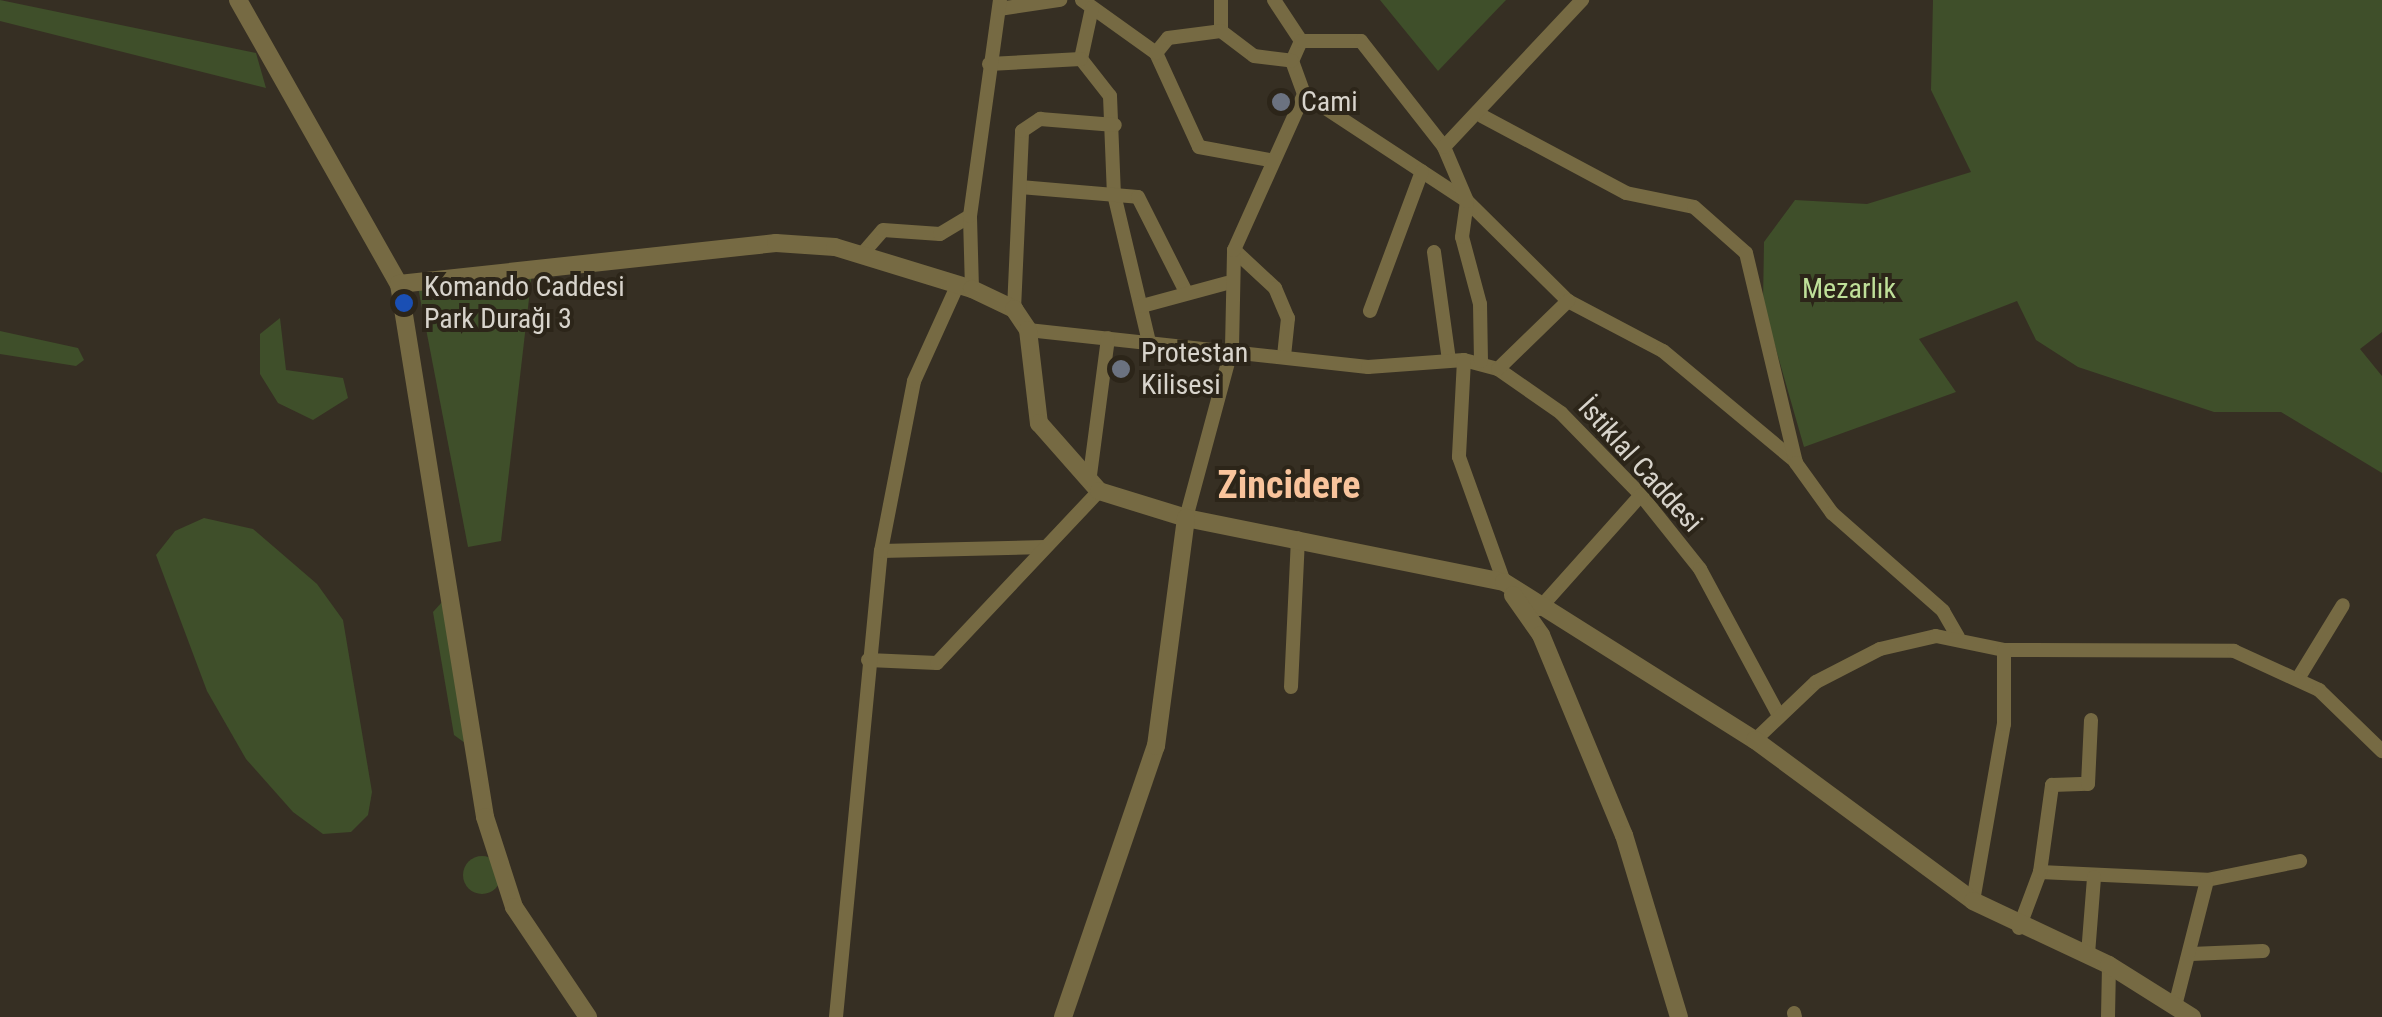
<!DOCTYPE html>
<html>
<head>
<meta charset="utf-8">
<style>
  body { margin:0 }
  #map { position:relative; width:2382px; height:1017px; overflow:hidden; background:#362f23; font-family:"Roboto Condensed",sans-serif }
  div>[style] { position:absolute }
  .green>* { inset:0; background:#3f4f2a }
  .round { border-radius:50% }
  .minor>* { height:14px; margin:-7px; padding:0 7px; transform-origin:7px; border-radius:7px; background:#766a43 }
  .tertiary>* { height:18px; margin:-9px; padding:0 9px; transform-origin:9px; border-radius:9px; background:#766a43 }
  .dots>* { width:28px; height:28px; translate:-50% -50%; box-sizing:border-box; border:5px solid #2c2519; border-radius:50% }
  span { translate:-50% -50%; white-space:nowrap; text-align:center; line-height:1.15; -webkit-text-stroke:8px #2c2519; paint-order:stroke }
  .poi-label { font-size:28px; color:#d8d4cc }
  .left { translate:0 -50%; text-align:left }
  .park-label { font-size:28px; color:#bfe099 }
  .street-label { font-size:28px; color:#d8d4cc }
  .district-label { font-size:38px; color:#f9c49c; font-weight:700 }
</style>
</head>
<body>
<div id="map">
  <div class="green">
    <i style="clip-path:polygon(0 0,256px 53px,266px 88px,0 21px)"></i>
    <i style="clip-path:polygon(1380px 0,1506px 0,1438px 71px)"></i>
    <i style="clip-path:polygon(1933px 0,2382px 0,2382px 332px,2360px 349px,2382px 376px,2382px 473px,2281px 412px,2214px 412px,2078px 367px,2036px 340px,2017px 301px,1919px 339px,1956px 392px,1804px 447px,1763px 304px,1764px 242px,1795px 200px,1867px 204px,1971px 172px,1931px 90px)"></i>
    <i style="clip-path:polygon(533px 264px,501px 541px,468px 547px,417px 282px)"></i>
    <i style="clip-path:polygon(280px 318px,286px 370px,343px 378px,348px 398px,313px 420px,278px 403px,260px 374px,260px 334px)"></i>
    <i style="clip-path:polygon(0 331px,78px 348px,84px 360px,76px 366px,0 354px)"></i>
    <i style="clip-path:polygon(204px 518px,253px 529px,317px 584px,343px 620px,372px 792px,368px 815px,351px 832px,323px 834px,293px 812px,246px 759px,207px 691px,156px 555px,175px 531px)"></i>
    <i style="clip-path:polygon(442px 602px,465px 743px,454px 735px,433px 612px)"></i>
    <i class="round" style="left:463px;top:856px;width:38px;height:38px"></i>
  </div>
  <div class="minor">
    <i style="left:1082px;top:0;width:91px;rotate:35.6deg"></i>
    <i style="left:1156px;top:53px;width:103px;rotate:65.4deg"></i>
    <i style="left:1199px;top:147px;width:71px;rotate:10.5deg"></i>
    <i style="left:1221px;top:0;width:31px;rotate:90deg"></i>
    <i style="left:1274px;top:0;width:49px;rotate:56.6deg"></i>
    <i style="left:1301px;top:41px;width:22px;rotate:114deg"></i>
    <i style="left:1292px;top:61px;width:35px;rotate:70deg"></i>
    <i style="left:1304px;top:94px;width:195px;rotate:33.3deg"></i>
    <i style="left:1467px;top:201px;width:142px;rotate:44.7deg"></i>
    <i style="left:1568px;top:301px;width:107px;rotate:27.8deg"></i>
    <i style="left:1663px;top:351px;width:173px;rotate:39.8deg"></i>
    <i style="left:1092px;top:8px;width:52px;rotate:102.2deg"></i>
    <i style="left:1081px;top:59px;width:47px;rotate:51.9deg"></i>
    <i style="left:1110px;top:96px;width:98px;rotate:87.7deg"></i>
    <i style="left:1114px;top:194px;width:152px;rotate:76.7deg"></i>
    <i style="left:999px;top:9px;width:62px;rotate:-8.4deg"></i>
    <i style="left:1301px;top:41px;width:60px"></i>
    <i style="left:1361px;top:41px;width:135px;rotate:51.9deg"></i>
    <i style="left:1156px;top:53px;width:19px;rotate:-51deg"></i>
    <i style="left:1168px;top:38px;width:53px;rotate:-7.5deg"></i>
    <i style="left:1221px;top:31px;width:41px;rotate:37.1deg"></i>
    <i style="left:1254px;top:56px;width:38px;rotate:7deg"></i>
    <i style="left:989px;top:64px;width:92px;rotate:-3.1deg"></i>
    <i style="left:1482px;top:116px;width:163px;rotate:28.1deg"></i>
    <i style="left:1626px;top:193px;width:69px;rotate:11.6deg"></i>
    <i style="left:1694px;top:207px;width:69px;rotate:41.5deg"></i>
    <i style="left:1746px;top:253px;width:216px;rotate:76.6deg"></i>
    <i style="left:1796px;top:463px;width:62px;rotate:54.2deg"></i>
    <i style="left:1832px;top:513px;width:148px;rotate:41.4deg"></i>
    <i style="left:1943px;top:611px;width:30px;rotate:60deg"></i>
    <i style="left:1020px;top:187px;width:118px;rotate:4.8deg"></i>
    <i style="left:1138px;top:197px;width:106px;rotate:63.2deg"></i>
    <i style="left:1234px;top:250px;width:56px;rotate:42.8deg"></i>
    <i style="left:1275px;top:288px;width:33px;rotate:67deg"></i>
    <i style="left:1288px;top:318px;width:38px;rotate:96deg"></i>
    <i style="left:1434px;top:252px;width:109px;rotate:82.1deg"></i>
    <i style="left:863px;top:253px;width:30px;rotate:-49deg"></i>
    <i style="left:883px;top:230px;width:57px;rotate:4deg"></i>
    <i style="left:940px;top:234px;width:35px;rotate:-31deg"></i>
    <i style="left:972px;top:289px;width:73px;rotate:-91.6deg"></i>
    <i style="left:970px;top:216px;width:218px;rotate:-82.1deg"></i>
    <i style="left:1142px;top:306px;width:88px;rotate:-15.1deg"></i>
    <i style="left:1014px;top:309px;width:178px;rotate:-87.4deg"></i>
    <i style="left:1022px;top:131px;width:22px;rotate:-34deg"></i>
    <i style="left:1040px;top:119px;width:75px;rotate:4.6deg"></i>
    <i style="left:1370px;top:311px;width:149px;rotate:-69.6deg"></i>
    <i style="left:1028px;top:330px;width:342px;rotate:6.2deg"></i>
    <i style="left:1368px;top:367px;width:96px;rotate:-4.2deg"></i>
    <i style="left:1464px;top:360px;width:35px;rotate:15deg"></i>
    <i style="left:1498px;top:369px;width:77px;rotate:34.9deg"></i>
    <i style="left:1561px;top:413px;width:115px;rotate:45.7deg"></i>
    <i style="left:1641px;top:495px;width:95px;rotate:51.4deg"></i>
    <i style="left:1700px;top:569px;width:165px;rotate:61.7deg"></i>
    <i style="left:1464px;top:360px;width:97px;rotate:93deg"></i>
    <i style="left:1459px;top:457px;width:133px;rotate:70.2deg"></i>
    <i style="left:1481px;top:361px;width:57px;rotate:-91deg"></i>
    <i style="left:1480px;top:304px;width:69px;rotate:-105deg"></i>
    <i style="left:1462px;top:237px;width:36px;rotate:-82deg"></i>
    <i style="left:1467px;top:201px;width:59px;rotate:-113.1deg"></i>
    <i style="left:1444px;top:147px;width:202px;rotate:-46.8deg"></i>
    <i style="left:1498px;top:369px;width:98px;rotate:-44.2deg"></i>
    <i style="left:1090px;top:475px;width:138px;rotate:-82.5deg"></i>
    <i style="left:1186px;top:518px;width:176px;rotate:-74.9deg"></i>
    <i style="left:1232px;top:348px;width:98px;rotate:-88.8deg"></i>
    <i style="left:1234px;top:250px;width:171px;rotate:-65.8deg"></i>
    <i style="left:881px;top:551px;width:164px;rotate:-1.4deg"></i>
    <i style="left:1539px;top:609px;width:153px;rotate:-48.2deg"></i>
    <i style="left:868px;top:660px;width:69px;rotate:2.5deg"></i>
    <i style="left:937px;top:663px;width:236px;rotate:-46.7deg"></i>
    <i style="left:2299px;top:677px;width:84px;rotate:-58.6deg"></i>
    <i style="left:1291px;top:687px;width:149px;rotate:-87.3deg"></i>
    <i style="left:1755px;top:740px;width:84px;rotate:-43.6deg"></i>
    <i style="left:1816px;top:682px;width:72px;rotate:-27.3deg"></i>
    <i style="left:1880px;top:649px;width:57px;rotate:-13.1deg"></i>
    <i style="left:1936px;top:636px;width:69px;rotate:11.6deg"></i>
    <i style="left:2004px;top:650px;width:230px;rotate:0.2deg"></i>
    <i style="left:2234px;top:651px;width:94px;rotate:24.6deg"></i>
    <i style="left:2319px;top:690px;width:88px;rotate:44.1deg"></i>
    <i style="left:2040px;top:872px;width:167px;rotate:2.7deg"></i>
    <i style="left:2207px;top:880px;width:95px;rotate:-11.5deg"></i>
    <i style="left:1973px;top:901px;width:180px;rotate:-80.1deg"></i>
    <i style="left:2004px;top:724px;width:74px;rotate:-90deg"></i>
    <i style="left:2019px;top:928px;width:60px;rotate:-69.4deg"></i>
    <i style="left:2040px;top:872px;width:88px;rotate:-82.1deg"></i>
    <i style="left:2052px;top:785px;width:36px;rotate:-2deg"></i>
    <i style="left:2088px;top:784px;width:64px;rotate:-87.3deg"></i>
    <i style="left:2088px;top:954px;width:77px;rotate:-85.5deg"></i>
    <i style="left:2191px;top:954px;width:72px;rotate:-2.4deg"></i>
    <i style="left:2176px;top:1002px;width:126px;rotate:-75.7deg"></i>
    <i style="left:1794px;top:1013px;width:4px;rotate:76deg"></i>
    <i style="left:836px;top:1017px;width:468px;rotate:-84.5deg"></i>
    <i style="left:881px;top:551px;width:173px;rotate:-79deg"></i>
    <i style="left:914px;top:381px;width:107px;rotate:-65.6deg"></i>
    <i style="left:2108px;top:1017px;width:52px;rotate:-88.9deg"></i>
  </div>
  <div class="tertiary">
    <i style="left:238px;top:0;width:326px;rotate:60.5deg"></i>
    <i style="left:399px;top:284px;width:540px;rotate:80.83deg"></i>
    <i style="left:485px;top:817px;width:95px;rotate:72.1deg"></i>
    <i style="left:514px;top:907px;width:133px;rotate:56.1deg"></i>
    <i style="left:399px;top:284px;width:379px;rotate:-6.2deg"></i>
    <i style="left:776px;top:243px;width:59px;rotate:3.9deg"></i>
    <i style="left:835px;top:247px;width:143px;rotate:17deg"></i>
    <i style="left:972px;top:289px;width:47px;rotate:25.5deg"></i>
    <i style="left:1014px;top:309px;width:25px;rotate:56deg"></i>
    <i style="left:1028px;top:330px;width:94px;rotate:83.3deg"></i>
    <i style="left:1039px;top:423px;width:91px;rotate:48.6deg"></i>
    <i style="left:1099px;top:491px;width:91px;rotate:17.2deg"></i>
    <i style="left:1186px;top:518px;width:324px;rotate:11.4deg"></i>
    <i style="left:1504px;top:582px;width:297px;rotate:32.2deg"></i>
    <i style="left:1755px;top:740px;width:271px;rotate:36.4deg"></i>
    <i style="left:1973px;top:901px;width:150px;rotate:25.2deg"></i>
    <i style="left:2109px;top:965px;width:98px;rotate:32.1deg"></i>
    <i style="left:1513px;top:595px;width:49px;rotate:55deg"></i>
    <i style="left:1541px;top:635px;width:217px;rotate:67.5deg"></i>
    <i style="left:1624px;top:835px;width:190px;rotate:73.2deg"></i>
    <i style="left:1063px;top:1017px;width:287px;rotate:-71.1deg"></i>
    <i style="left:1156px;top:746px;width:230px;rotate:-82.5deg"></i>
  </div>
  <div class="dots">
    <i style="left:1281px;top:102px;background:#6b7280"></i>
    <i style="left:404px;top:303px;background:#1a4fb4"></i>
    <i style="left:1121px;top:369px;background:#6b7280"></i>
  </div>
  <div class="poi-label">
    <span class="left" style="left:1301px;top:102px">Cami</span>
    <span class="left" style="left:424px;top:303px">Komando Caddesi<br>Park Durağı 3</span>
    <span class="left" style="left:1141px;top:369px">Protestan<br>Kilisesi</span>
  </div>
  <div class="park-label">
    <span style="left:1849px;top:289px">Mezarlık</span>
  </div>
  <div class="street-label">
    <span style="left:1640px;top:465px;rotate:48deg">İstiklal Caddesi</span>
  </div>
  <div class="district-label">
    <span style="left:1289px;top:486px">Zincidere</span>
  </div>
</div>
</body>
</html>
